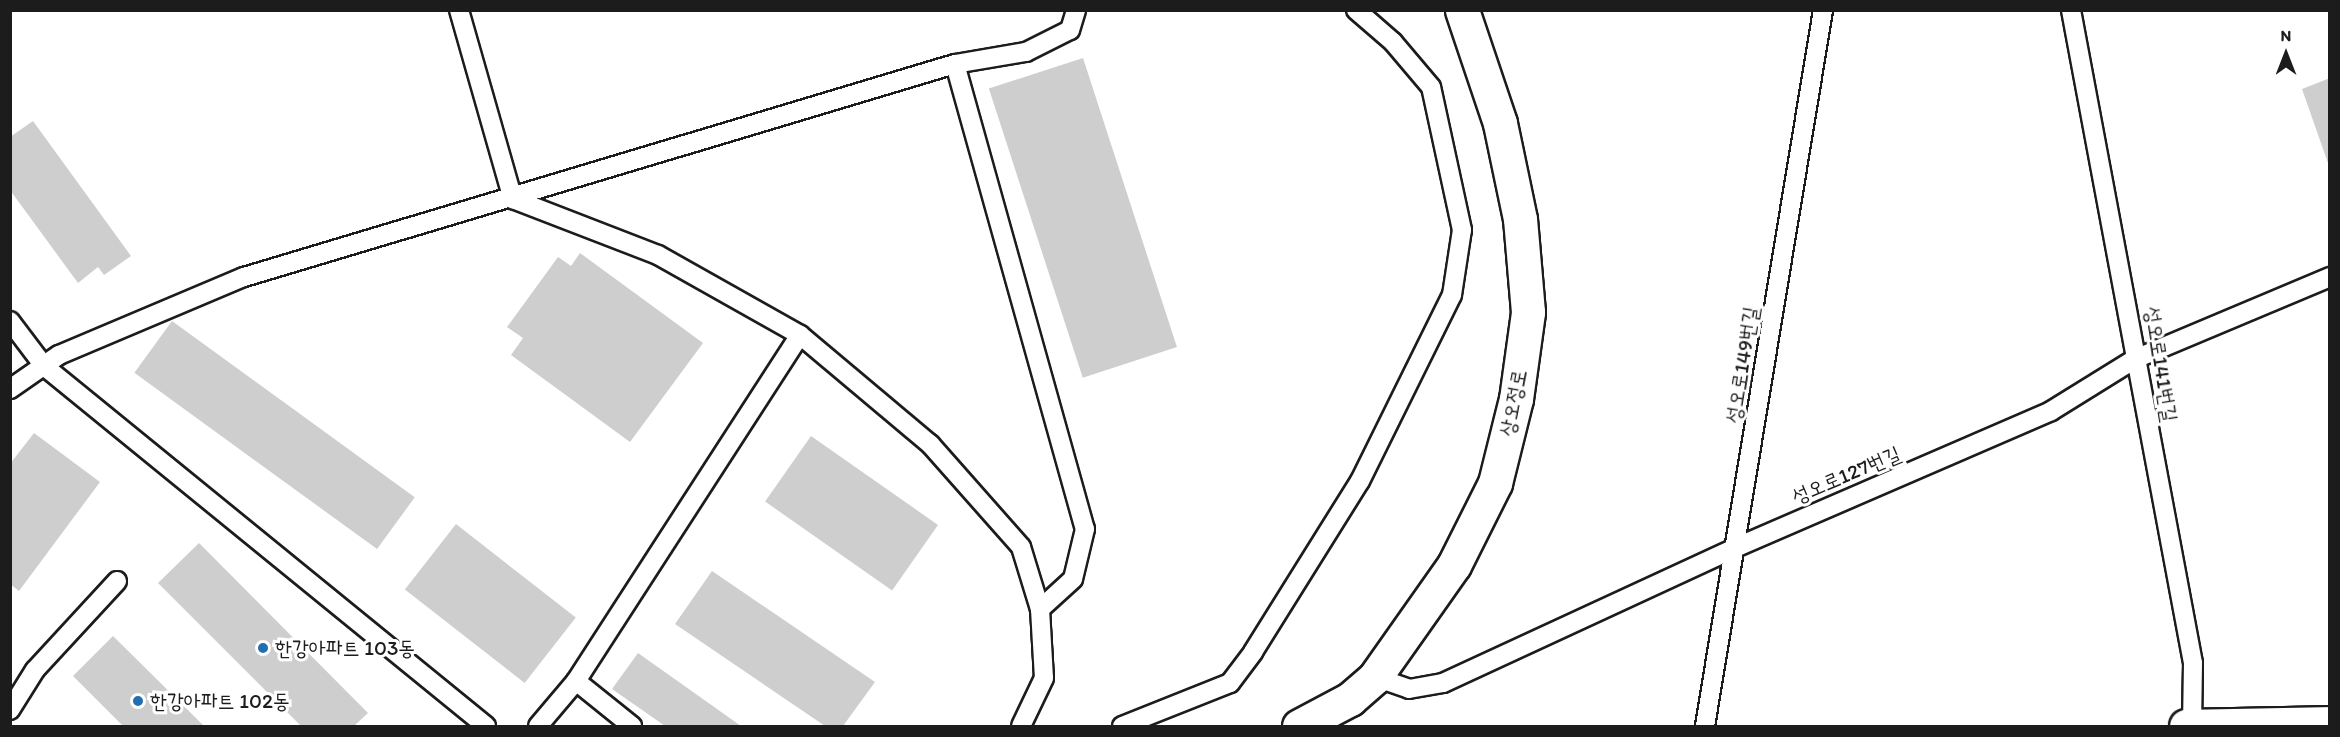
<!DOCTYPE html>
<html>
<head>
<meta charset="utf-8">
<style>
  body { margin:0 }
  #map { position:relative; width:2340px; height:737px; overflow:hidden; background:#fff; font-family:Itim,"Poor Story",sans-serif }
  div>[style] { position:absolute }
  .building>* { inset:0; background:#cecece; transform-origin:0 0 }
  .roads { filter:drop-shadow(2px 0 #1c1c1c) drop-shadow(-2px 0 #1c1c1c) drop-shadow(0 2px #1c1c1c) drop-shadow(0 -2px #1c1c1c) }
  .service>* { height:18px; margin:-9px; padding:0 9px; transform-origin:9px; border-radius:9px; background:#fff }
  .minor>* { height:33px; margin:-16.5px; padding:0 16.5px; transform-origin:16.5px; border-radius:16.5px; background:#fff }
  .tertiary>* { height:33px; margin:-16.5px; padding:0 16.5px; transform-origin:16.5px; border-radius:16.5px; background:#fff }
  .dots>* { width:16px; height:16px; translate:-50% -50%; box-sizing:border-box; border:3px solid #fff; border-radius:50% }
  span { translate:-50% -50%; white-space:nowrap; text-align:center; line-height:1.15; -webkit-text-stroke:6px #fff; paint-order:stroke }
  .street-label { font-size:21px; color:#1c1c1c }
  .poi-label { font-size:21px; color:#1c1c1c }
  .left { translate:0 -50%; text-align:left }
  .frame { position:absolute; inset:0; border:12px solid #1c1c1c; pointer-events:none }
  .north { position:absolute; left:2256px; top:24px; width:60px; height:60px; -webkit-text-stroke:4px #fff; paint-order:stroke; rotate:0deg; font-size:16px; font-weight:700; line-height:24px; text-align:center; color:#1c1c1c }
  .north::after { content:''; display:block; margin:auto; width:21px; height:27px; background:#1c1c1c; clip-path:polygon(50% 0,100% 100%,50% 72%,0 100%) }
</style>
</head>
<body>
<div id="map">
  <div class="building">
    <i style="left:1083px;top:58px;width:304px;height:99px;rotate:72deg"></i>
    <i style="clip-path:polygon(2330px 78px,2330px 166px,2329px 166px,2302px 89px)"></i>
    <i style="clip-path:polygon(33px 121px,131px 256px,104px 275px,98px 267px,78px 283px,10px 190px,10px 137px)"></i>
    <i style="clip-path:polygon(580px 253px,703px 343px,630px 442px,511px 355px,523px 338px,507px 327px,558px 257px,571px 266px)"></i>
    <i style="left:172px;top:321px;width:300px;height:64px;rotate:36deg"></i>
    <i style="clip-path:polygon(34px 433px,100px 482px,19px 591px,10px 584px,10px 464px)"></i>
    <i style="left:811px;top:436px;width:155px;height:80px;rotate:35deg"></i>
    <i style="left:456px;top:524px;width:152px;height:83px;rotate:38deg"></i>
    <i style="clip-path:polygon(199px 543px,368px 713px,354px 726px,301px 726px,158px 583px)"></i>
    <i style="clip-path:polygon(712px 571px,875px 682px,843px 726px,825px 726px,675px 624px)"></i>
    <i style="clip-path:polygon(113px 636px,204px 726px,123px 726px,73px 676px)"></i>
    <i style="clip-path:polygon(638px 653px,741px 726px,665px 726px,612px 689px)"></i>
  </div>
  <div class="roads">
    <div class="service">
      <i style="left:459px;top:10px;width:197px;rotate:74.1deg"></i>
      <i style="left:513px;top:199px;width:155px;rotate:21.1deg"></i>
      <i style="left:658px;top:255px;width:163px;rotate:29.4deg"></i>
      <i style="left:800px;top:335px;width:170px;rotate:40deg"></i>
      <i style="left:930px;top:444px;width:137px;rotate:48.5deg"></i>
      <i style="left:1021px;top:547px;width:65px;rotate:73deg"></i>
      <i style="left:1040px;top:609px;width:69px;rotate:86.7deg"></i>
      <i style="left:1044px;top:678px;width:53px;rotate:115.6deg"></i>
      <i style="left:2071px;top:10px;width:664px;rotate:79.42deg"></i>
      <i style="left:2193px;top:663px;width:63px;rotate:90.9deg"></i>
      <i style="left:955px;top:64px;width:483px;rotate:74.4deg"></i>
      <i style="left:1085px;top:529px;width:51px;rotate:103.5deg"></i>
      <i style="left:1073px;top:579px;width:45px;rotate:137.7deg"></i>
      <i style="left:10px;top:321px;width:56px;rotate:52.9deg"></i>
      <i style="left:44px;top:366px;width:570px;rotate:39.16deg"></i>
      <i style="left:10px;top:389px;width:60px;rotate:-34.8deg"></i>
      <i style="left:59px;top:355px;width:201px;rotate:-22.9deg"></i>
      <i style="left:244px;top:277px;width:742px;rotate:-16.68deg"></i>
      <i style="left:955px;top:64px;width:72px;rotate:-9.6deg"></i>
      <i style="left:1026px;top:52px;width:49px;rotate:-26.6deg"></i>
      <i style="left:1070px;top:30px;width:21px;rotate:-73deg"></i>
      <i style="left:1375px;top:677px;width:36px;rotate:19deg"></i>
      <i style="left:1409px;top:689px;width:35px;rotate:-10deg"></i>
      <i style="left:1443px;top:683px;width:322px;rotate:-24.8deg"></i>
      <i style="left:1735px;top:548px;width:344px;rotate:-23.4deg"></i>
      <i style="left:2051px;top:411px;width:99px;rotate:-31.8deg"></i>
      <i style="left:2135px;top:359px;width:212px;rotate:-22.8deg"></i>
      <i style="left:576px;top:681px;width:72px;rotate:38.8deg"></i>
      <i style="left:10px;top:710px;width:47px;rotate:-58deg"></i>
      <i style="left:35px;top:670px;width:121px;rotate:-47.3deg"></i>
      <i style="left:538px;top:726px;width:59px;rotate:-49.8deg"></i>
      <i style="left:576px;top:681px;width:412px;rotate:-57.1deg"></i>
      <i style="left:1122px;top:726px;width:116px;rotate:-21.7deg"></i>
      <i style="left:1230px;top:683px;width:39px;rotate:-53deg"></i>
      <i style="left:1253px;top:652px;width:202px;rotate:-58deg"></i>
      <i style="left:1360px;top:481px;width:208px;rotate:-63.7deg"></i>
      <i style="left:1452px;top:295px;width:66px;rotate:-81.3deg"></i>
      <i style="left:1462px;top:230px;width:146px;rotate:-102.2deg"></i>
      <i style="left:1431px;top:87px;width:59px;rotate:-130.2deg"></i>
      <i style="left:1393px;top:42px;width:49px;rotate:-139.1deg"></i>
      <i style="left:1705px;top:726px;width:726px;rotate:-80.64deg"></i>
    </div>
    <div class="minor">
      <i style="left:2186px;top:726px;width:144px;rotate:-1.2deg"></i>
    </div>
    <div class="tertiary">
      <i style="left:1299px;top:726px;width:58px;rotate:-27.9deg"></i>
      <i style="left:1350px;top:699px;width:33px;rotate:-41deg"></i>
      <i style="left:1375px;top:677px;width:137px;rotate:-54.8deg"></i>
      <i style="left:1454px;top:565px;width:92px;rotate:-63.4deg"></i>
      <i style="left:1495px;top:483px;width:87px;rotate:-76deg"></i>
      <i style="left:1516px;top:399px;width:88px;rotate:-82.1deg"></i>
      <i style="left:1528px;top:312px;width:93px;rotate:-94.9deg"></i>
      <i style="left:1520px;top:219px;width:98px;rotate:-101.8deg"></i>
      <i style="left:1500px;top:123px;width:119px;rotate:-108.6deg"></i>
    </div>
  </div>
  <div class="dots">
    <i style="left:263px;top:648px;background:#1f6fb2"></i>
    <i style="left:138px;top:701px;background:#1f6fb2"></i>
  </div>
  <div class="street-label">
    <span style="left:2161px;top:364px;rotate:81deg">성오로141번길</span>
    <span style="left:1742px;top:365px;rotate:-81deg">성오로149번길</span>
    <span style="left:1513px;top:403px;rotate:-79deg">상오정로</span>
    <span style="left:1846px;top:475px;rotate:-23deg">성오로127번길</span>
  </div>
  <div class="poi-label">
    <span class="left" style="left:275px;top:648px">한강아파트 103동</span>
    <span class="left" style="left:150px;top:701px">한강아파트 102동</span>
  </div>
  <div class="frame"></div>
  <div class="north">N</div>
</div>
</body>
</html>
